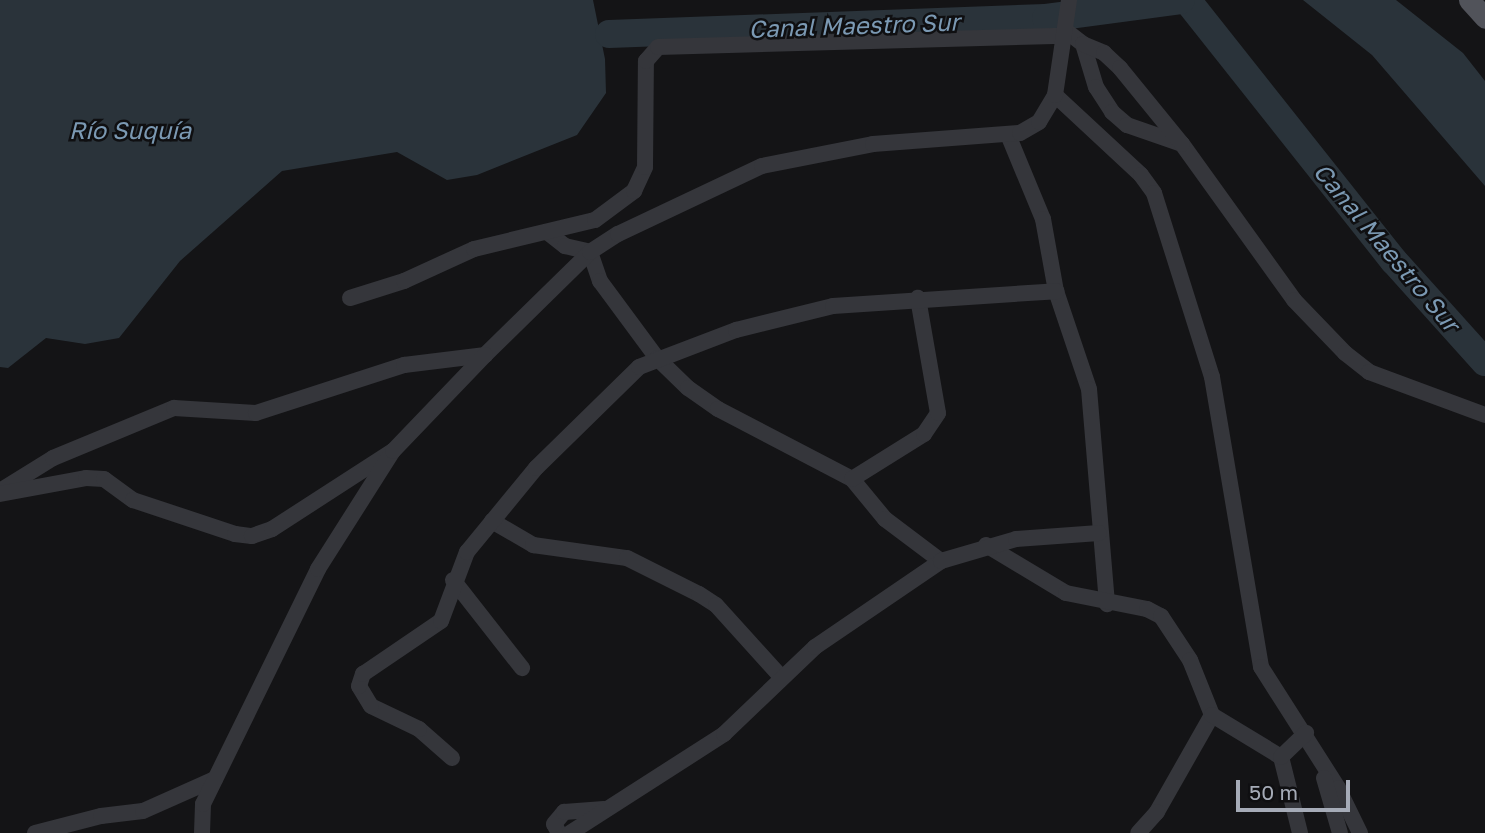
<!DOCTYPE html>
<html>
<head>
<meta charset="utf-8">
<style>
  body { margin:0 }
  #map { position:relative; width:1485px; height:833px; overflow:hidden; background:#141416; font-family:"Golos Text",sans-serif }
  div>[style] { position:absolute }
  .water>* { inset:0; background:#2a333a }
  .river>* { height:28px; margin:-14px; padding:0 14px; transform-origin:14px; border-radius:14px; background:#2a333a }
  .minor>* { height:16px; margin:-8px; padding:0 8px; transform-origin:8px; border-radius:8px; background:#35363b }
  .major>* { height:21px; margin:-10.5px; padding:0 10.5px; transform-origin:10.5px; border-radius:10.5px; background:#51535a }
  span { translate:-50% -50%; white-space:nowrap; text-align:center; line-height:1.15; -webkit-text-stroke:5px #0f0f11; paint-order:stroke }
  .water-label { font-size:24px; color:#7b99b3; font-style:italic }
  .scale { position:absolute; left:1236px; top:780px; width:114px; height:32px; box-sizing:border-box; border:4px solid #a5abb7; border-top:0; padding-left:9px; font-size:21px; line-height:24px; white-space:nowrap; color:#a5abb7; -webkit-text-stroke:5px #0f0f11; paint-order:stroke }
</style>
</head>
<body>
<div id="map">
  <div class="water">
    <i style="clip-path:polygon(0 0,593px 0,605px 59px,606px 93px,577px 135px,477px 175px,447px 180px,397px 152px,282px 171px,180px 261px,119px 338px,85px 344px,46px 338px,8px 368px,0 367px)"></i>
    <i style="clip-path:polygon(1303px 0,1396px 0,1463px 53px,1485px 81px,1485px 186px,1372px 55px)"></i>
  </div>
  <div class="river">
    <i style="left:1187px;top:0;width:333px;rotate:51.6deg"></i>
    <i style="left:1394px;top:261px;width:136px;rotate:48deg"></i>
    <i style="left:609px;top:34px;width:437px;rotate:-2.1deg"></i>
    <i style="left:1046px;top:18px;width:136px;rotate:-7.6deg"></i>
  </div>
  <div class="minor">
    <i style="left:1065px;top:30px;width:23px;rotate:38deg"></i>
    <i style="left:1083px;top:44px;width:45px;rotate:73.2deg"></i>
    <i style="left:1096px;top:87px;width:30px;rotate:57deg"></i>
    <i style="left:1112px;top:112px;width:20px;rotate:41deg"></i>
    <i style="left:1127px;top:125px;width:58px;rotate:19.1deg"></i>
    <i style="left:1182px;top:144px;width:192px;rotate:54.3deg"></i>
    <i style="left:1294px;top:300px;width:74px;rotate:46.1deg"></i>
    <i style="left:1345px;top:353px;width:31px;rotate:38deg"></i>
    <i style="left:1369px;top:372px;width:124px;rotate:20.3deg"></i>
    <i style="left:1083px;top:44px;width:23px;rotate:23deg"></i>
    <i style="left:1104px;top:53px;width:22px;rotate:43deg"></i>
    <i style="left:1120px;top:68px;width:98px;rotate:50.8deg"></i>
    <i style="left:1055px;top:95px;width:117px;rotate:42.9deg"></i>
    <i style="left:1141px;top:175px;width:22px;rotate:54deg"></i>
    <i style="left:1154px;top:193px;width:193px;rotate:72.5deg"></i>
    <i style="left:1212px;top:377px;width:294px;rotate:80.4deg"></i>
    <i style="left:1261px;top:667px;width:143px;rotate:57.5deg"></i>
    <i style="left:1338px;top:788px;width:50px;rotate:63.9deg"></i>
    <i style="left:1009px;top:137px;width:89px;rotate:67.5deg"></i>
    <i style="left:1043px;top:219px;width:73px;rotate:79.8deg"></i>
    <i style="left:1056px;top:291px;width:103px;rotate:71.4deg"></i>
    <i style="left:1089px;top:389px;width:216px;rotate:85.2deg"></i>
    <i style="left:547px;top:232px;width:23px;rotate:38deg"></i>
    <i style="left:565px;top:246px;width:26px;rotate:13deg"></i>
    <i style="left:590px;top:252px;width:31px;rotate:71deg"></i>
    <i style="left:600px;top:281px;width:96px;rotate:53.5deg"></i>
    <i style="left:657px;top:358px;width:43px;rotate:44.1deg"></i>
    <i style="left:688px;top:388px;width:37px;rotate:35deg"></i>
    <i style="left:718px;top:409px;width:151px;rotate:27.6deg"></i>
    <i style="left:852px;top:479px;width:52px;rotate:50.5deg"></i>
    <i style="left:885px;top:519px;width:70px;rotate:36.9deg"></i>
    <i style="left:350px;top:298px;width:57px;rotate:-17.5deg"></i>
    <i style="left:404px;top:281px;width:77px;rotate:-24.6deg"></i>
    <i style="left:474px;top:249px;width:124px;rotate:-13.5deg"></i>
    <i style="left:595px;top:220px;width:49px;rotate:-36.6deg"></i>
    <i style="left:634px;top:191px;width:26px;rotate:-65deg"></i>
    <i style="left:645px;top:167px;width:106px;rotate:-89.5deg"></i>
    <i style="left:646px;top:61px;width:18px;rotate:-49deg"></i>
    <i style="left:658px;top:47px;width:406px;rotate:-1.6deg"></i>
    <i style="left:852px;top:479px;width:85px;rotate:-32deg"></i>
    <i style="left:924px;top:434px;width:25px;rotate:-56deg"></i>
    <i style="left:938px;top:413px;width:117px;rotate:-99.9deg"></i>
    <i style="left:0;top:491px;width:62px;rotate:-31.9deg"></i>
    <i style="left:53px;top:458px;width:131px;rotate:-22.5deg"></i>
    <i style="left:174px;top:408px;width:82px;rotate:3.5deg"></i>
    <i style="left:256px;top:413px;width:156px;rotate:-18deg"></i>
    <i style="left:404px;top:365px;width:82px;rotate:-7deg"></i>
    <i style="left:485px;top:355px;width:147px;rotate:-44.4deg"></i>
    <i style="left:590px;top:252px;width:33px;rotate:-33deg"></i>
    <i style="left:618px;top:234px;width:159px;rotate:-25.3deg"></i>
    <i style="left:762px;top:166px;width:113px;rotate:-11.2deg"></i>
    <i style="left:873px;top:144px;width:147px;rotate:-4.3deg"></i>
    <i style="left:1020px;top:133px;width:22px;rotate:-30deg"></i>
    <i style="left:1039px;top:122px;width:31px;rotate:-59deg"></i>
    <i style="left:1055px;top:95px;width:96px;rotate:-81.6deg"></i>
    <i style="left:0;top:494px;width:87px;rotate:-10.5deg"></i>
    <i style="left:86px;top:478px;width:18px;rotate:3deg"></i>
    <i style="left:104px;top:479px;width:36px;rotate:36deg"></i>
    <i style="left:133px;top:500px;width:108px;rotate:18.4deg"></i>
    <i style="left:235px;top:534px;width:17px;rotate:7deg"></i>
    <i style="left:252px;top:536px;width:21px;rotate:-19deg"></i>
    <i style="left:272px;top:529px;width:142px;rotate:-32.9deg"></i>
    <i style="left:492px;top:521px;width:48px;rotate:30.3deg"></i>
    <i style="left:533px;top:545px;width:95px;rotate:7.9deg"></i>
    <i style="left:627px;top:558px;width:80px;rotate:26.6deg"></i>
    <i style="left:699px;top:594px;width:20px;rotate:33deg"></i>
    <i style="left:716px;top:605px;width:97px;rotate:47.9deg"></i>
    <i style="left:986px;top:545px;width:93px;rotate:31deg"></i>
    <i style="left:1066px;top:593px;width:83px;rotate:11.2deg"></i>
    <i style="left:1147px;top:609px;width:16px;rotate:27deg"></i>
    <i style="left:1161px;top:616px;width:53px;rotate:56.6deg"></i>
    <i style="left:1190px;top:660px;width:59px;rotate:68.2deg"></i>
    <i style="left:1212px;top:715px;width:112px;rotate:119.6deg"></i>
    <i style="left:1157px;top:812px;width:28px;rotate:132deg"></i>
    <i style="left:453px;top:580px;width:112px;rotate:51.9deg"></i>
    <i style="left:1212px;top:715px;width:81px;rotate:31.3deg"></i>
    <i style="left:452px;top:758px;width:44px;rotate:-138.7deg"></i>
    <i style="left:419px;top:729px;width:53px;rotate:-154.4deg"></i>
    <i style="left:371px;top:706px;width:23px;rotate:-121deg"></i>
    <i style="left:359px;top:686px;width:13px;rotate:-72deg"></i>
    <i style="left:363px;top:674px;width:94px;rotate:-34.2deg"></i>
    <i style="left:441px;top:621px;width:74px;rotate:-69.4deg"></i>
    <i style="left:467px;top:552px;width:109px;rotate:-50.6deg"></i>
    <i style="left:536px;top:468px;width:144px;rotate:-44.4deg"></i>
    <i style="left:639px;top:367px;width:104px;rotate:-20.9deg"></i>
    <i style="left:736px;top:330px;width:100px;rotate:-13.9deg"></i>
    <i style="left:833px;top:306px;width:224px;rotate:-3.8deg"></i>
    <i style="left:1324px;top:778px;width:57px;rotate:73.8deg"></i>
    <i style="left:35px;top:833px;width:68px;rotate:-14.4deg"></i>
    <i style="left:101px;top:816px;width:42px;rotate:-6.8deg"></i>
    <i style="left:143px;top:811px;width:79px;rotate:-24deg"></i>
    <i style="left:202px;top:833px;width:29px;rotate:-88deg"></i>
    <i style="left:203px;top:804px;width:262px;rotate:-63.9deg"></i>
    <i style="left:318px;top:569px;width:140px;rotate:-57.6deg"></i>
    <i style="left:393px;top:451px;width:133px;rotate:-46.2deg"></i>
    <i style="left:559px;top:833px;width:10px;rotate:-119deg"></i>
    <i style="left:554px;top:824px;width:16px;rotate:-50deg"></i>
    <i style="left:564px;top:812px;width:40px;rotate:-4.3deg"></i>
    <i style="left:570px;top:833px;width:183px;rotate:-32.7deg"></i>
    <i style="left:724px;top:734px;width:126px;rotate:-43.7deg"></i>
    <i style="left:815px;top:647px;width:153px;rotate:-34.3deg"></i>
    <i style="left:941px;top:561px;width:78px;rotate:-16.3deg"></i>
    <i style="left:1016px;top:539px;width:83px;rotate:-4.1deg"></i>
    <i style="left:1300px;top:833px;width:78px;rotate:-104deg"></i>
    <i style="left:1281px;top:757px;width:35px;rotate:-44deg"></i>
  </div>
  <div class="major">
    <i style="left:1469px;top:0;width:24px;rotate:48deg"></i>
  </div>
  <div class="water-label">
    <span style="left:854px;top:25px;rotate:-2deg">Canal Maestro Sur</span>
    <span style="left:130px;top:130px">Río Suquía</span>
    <span style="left:1387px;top:247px;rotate:50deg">Canal Maestro Sur</span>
  </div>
  <div class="scale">50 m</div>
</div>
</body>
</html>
